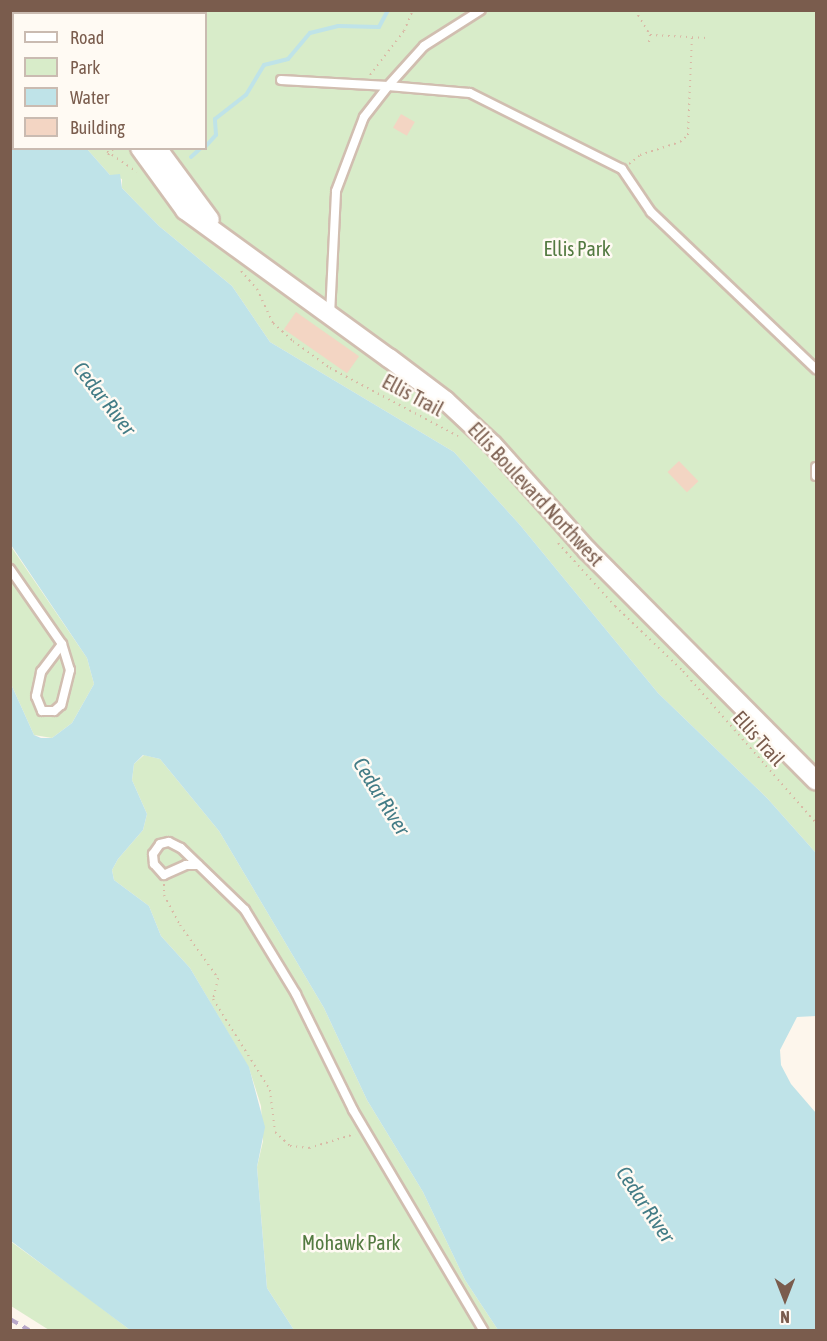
<!DOCTYPE html>
<html>
<head>
<meta charset="utf-8">
<style>
  body { margin:0 }
  #map { position:relative; width:827px; height:1341px; overflow:hidden; background:#fdf6ec; font-family:"Asap Condensed",sans-serif }
  div>[style] { position:absolute }
  .green>* { inset:0; background:#d8ecc9 }
  .water>* { inset:0; background:#bfe3e8 }
  .stream>* { height:4px; margin:-2px; padding:0 2px; transform-origin:2px; border-radius:2px; background:#bfe3e8 }
  .building>* { inset:0; background:#f3d5c3; transform-origin:0 0 }
  .path>* { height:2px; margin-top:-1px; transform-origin:0; background:repeating-linear-gradient(90deg,#d9b8a5 0 1.5px,transparent 0 6px) }
  .roads { filter:drop-shadow(2px 0 #d1beb0) drop-shadow(-2px 0 #d1beb0) drop-shadow(0 2px #d1beb0) drop-shadow(0 -2px #d1beb0) }
  .service>* { height:8px; margin:-4px; padding:0 4px; transform-origin:4px; border-radius:4px; background:#fff }
  .tertiary>* { height:18px; margin:-9px; padding:0 9px; transform-origin:9px; border-radius:9px; background:#fff }
  .rail>* { height:4px; margin-top:-2px; transform-origin:0; background:repeating-linear-gradient(90deg,#b9a8c9 0 9px,transparent 0 15px) }
  span { translate:-50% -50%; white-space:nowrap; text-align:center; line-height:1.15; -webkit-text-stroke:5px #fffaf3; paint-order:stroke }
  .park-label { font-size:20px; color:#537a41 }
  .street-label { font-size:20px; color:#7a5c4d }
  .water-label { font-size:21px; color:#437c86; font-style:italic }
  .frame { position:absolute; inset:0; border:12px solid #7a5c4d; pointer-events:none }
  .legend { position:absolute; left:12px; top:12px; width:195px; height:138px; box-sizing:border-box; background:#fffaf3; border:2px solid #cabbb1; margin:0; padding:8px 10px; list-style:none; font-size:18px; color:#7a5c4d }
  .legend li { display:flex; align-items:center; gap:12px; height:30px }
  .legend b { width:30px; border:2px solid #cabbb1 }
  .north { position:absolute; left:755px; top:1269px; width:60px; height:60px; -webkit-text-stroke:4px #fffaf3; paint-order:stroke; rotate:180deg; font-size:16px; font-weight:700; line-height:24px; text-align:center; color:#7a5c4d }
  .north::after { content:''; display:block; margin:auto; width:21px; height:27px; background:#7a5c4d; clip-path:polygon(50% 0,100% 100%,50% 72%,0 100%) }
</style>
</head>
<body>
<div id="map">
  <div class="green">
    <i style="clip-path:polygon(10px 11px,816px 11px,816px 853px,767px 798px,658px 693px,520px 525px,454px 452px,270px 342px,232px 286px,159px 226px,122px 188px,122px 179px,110px 175px,87px 149px,206px 148px,206px 14px,14px 14px,13px 36px)"></i>
    <i style="clip-path:polygon(10px 545px,87px 658px,94px 684px,72px 723px,52px 738px,34px 735px,11px 684px)"></i>
    <i style="clip-path:polygon(144px 755px,160px 759px,219px 831px,324px 1008px,367px 1100px,423px 1192px,465px 1280px,498px 1330px,294px 1330px,267px 1288px,257px 1167px,263px 1141px,261px 1106px,249px 1068px,190px 968px,161px 936px,149px 906px,114px 880px,112px 870px,118px 859px,143px 830px,147px 814px,132px 780px,134px 764px)"></i>
    <i style="clip-path:polygon(10px 1241px,87px 1297px,130px 1330px,49px 1330px,11px 1306px)"></i>
  </div>
  <div class="water">
    <i style="clip-path:polygon(11px 30px,14px 148px,87px 149px,110px 175px,120px 174px,122px 188px,159px 226px,232px 286px,270px 342px,454px 452px,520px 525px,658px 693px,767px 798px,816px 853px,816px 1016px,797px 1017px,780px 1050px,781px 1065px,791px 1084px,816px 1113px,816px 1330px,498px 1330px,465px 1280px,423px 1192px,367px 1100px,324px 1008px,219px 831px,160px 759px,143px 755px,134px 764px,132px 780px,147px 814px,143px 830px,118px 859px,112px 870px,114px 880px,149px 906px,161px 936px,190px 968px,249px 1067px,265px 1127px,257px 1167px,267px 1288px,294px 1330px,130px 1330px,11px 1241px,11px 684px,34px 735px,41px 738px,52px 738px,72px 723px,94px 684px,87px 658px,11px 545px)"></i>
  </div>
  <div class="stream">
    <i style="left:206px;top:146px;width:15px;rotate:-48deg"></i>
    <i style="left:216px;top:135px;width:16px;rotate:-94deg"></i>
    <i style="left:215px;top:119px;width:39px;rotate:-38deg"></i>
    <i style="left:246px;top:95px;width:35px;rotate:-59deg"></i>
    <i style="left:264px;top:65px;width:25px;rotate:-14deg"></i>
    <i style="left:288px;top:59px;width:34px;rotate:-50deg"></i>
    <i style="left:310px;top:33px;width:29px;rotate:-14deg"></i>
    <i style="left:338px;top:26px;width:41px;rotate:1.4deg"></i>
    <i style="left:379px;top:27px;width:19px;rotate:-62deg"></i>
    <i style="left:191px;top:157px;width:13px;rotate:-42deg"></i>
  </div>
  <div class="building">
    <i style="left:401px;top:114px;width:16px;height:16px;rotate:30deg"></i>
    <i style="left:296px;top:312px;width:77px;height:21px;rotate:35deg"></i>
    <i style="left:679px;top:461px;width:28px;height:16px;rotate:46deg"></i>
  </div>
  <div class="path">
    <i style="left:635px;top:10px;width:29px;rotate:59deg"></i>
    <i style="left:650px;top:35px;width:57px;rotate:3deg"></i>
    <i style="left:10px;top:12px;width:6px;rotate:51deg"></i>
    <i style="left:649px;top:42px;width:7px;rotate:-82deg"></i>
    <i style="left:370px;top:75px;width:56px;rotate:-52.3deg"></i>
    <i style="left:404px;top:31px;width:23px;rotate:-67deg"></i>
    <i style="left:102px;top:148px;width:42px;rotate:34.4deg"></i>
    <i style="left:108px;top:155px;width:9px;rotate:-49deg"></i>
    <i style="left:629px;top:164px;width:14px;rotate:-39deg"></i>
    <i style="left:640px;top:155px;width:42px;rotate:-18deg"></i>
    <i style="left:680px;top:142px;width:11px;rotate:-41deg"></i>
    <i style="left:688px;top:135px;width:98px;rotate:-87.7deg"></i>
    <i style="left:241px;top:271px;width:24px;rotate:48deg"></i>
    <i style="left:257px;top:289px;width:38px;rotate:65deg"></i>
    <i style="left:273px;top:323px;width:27px;rotate:42deg"></i>
    <i style="left:293px;top:341px;width:46px;rotate:36.1deg"></i>
    <i style="left:330px;top:368px;width:145px;rotate:28deg"></i>
    <i style="left:558px;top:543px;width:85px;rotate:47.9deg"></i>
    <i style="left:615px;top:606px;width:94px;rotate:43.7deg"></i>
    <i style="left:683px;top:671px;width:202px;rotate:48.8deg"></i>
    <i style="left:164px;top:884px;width:11px;rotate:90deg"></i>
    <i style="left:164px;top:895px;width:34px;rotate:62deg"></i>
    <i style="left:180px;top:925px;width:65px;rotate:54.4deg"></i>
    <i style="left:218px;top:978px;width:22px;rotate:103deg"></i>
    <i style="left:213px;top:999px;width:107px;rotate:57.9deg"></i>
    <i style="left:270px;top:1090px;width:42px;rotate:83.2deg"></i>
    <i style="left:275px;top:1132px;width:21px;rotate:43deg"></i>
    <i style="left:290px;top:1146px;width:19px;rotate:6deg"></i>
    <i style="left:309px;top:1148px;width:48px;rotate:-16.9deg"></i>
  </div>
  <div class="roads">
    <div class="service">
      <i style="left:136px;top:10px;width:5px;rotate:53deg"></i>
      <i style="left:281px;top:80px;width:107px;rotate:3.2deg"></i>
      <i style="left:388px;top:86px;width:54px;rotate:-48deg"></i>
      <i style="left:424px;top:46px;width:67px;rotate:-32.3deg"></i>
      <i style="left:330px;top:315px;width:124px;rotate:-87.2deg"></i>
      <i style="left:336px;top:191px;width:79px;rotate:-69.3deg"></i>
      <i style="left:364px;top:117px;width:39px;rotate:-52deg"></i>
      <i style="left:388px;top:86px;width:82px;rotate:4.9deg"></i>
      <i style="left:470px;top:93px;width:170px;rotate:26.6deg"></i>
      <i style="left:622px;top:169px;width:52px;rotate:56deg"></i>
      <i style="left:651px;top:212px;width:228px;rotate:43.6deg"></i>
      <i style="left:816px;top:467px;width:9px;rotate:90deg"></i>
      <i style="left:10px;top:569px;width:91px;rotate:55.3deg"></i>
      <i style="left:62px;top:644px;width:27px;rotate:73deg"></i>
      <i style="left:70px;top:670px;width:36px;rotate:104deg"></i>
      <i style="left:61px;top:705px;width:9px;rotate:139deg"></i>
      <i style="left:54px;top:711px;width:12px;rotate:180deg"></i>
      <i style="left:42px;top:711px;width:16px;rotate:-112deg"></i>
      <i style="left:36px;top:696px;width:25px;rotate:-78deg"></i>
      <i style="left:41px;top:672px;width:35px;rotate:-53deg"></i>
      <i style="left:198px;top:865px;width:12px;rotate:180deg"></i>
      <i style="left:186px;top:865px;width:24px;rotate:156deg"></i>
      <i style="left:164px;top:875px;width:15px;rotate:-132deg"></i>
      <i style="left:154px;top:864px;width:10px;rotate:-96deg"></i>
      <i style="left:153px;top:854px;width:12px;rotate:-55deg"></i>
      <i style="left:160px;top:844px;width:9px;rotate:-13deg"></i>
      <i style="left:169px;top:842px;width:13px;rotate:27deg"></i>
      <i style="left:181px;top:848px;width:89px;rotate:44.1deg"></i>
      <i style="left:245px;top:910px;width:98px;rotate:58.7deg"></i>
      <i style="left:296px;top:994px;width:129px;rotate:63.8deg"></i>
      <i style="left:353px;top:1110px;width:256px;rotate:59.4deg"></i>
    </div>
    <div class="tertiary">
      <i style="left:51px;top:10px;width:4px;rotate:63deg"></i>
      <i style="left:69px;top:10px;width:4px;rotate:63deg"></i>
      <i style="left:140px;top:148px;width:77px;rotate:54deg"></i>
      <i style="left:185px;top:210px;width:252px;rotate:36deg"></i>
      <i style="left:389px;top:358px;width:71px;rotate:37deg"></i>
      <i style="left:446px;top:401px;width:64px;rotate:43.1deg"></i>
      <i style="left:493px;top:445px;width:141px;rotate:48.2deg"></i>
      <i style="left:587px;top:550px;width:325px;rotate:45.2deg"></i>
      <i style="left:157px;top:148px;width:89px;rotate:53.6deg"></i>
    </div>
  </div>
  <div class="rail">
    <i style="left:10px;top:1319px;width:22px;rotate:30deg"></i>
  </div>
  <div class="park-label">
    <span style="left:577px;top:248px">Ellis Park</span>
    <span style="left:351px;top:1242px">Mohawk Park</span>
  </div>
  <div class="street-label">
    <span style="left:413px;top:395px;rotate:28deg">Ellis Trail</span>
    <span style="left:536px;top:494px;rotate:47deg">Ellis Boulevard Northwest</span>
    <span style="left:759px;top:738px;rotate:48deg">Ellis Trail</span>
  </div>
  <div class="water-label">
    <span style="left:105px;top:398px;rotate:52deg">Cedar River</span>
    <span style="left:382px;top:796px;rotate:58deg">Cedar River</span>
    <span style="left:646px;top:1204px;rotate:56deg">Cedar River</span>
  </div>
  <div class="frame"></div>
  <ul class="legend">
  <li><b style="height:8px;background:#fff"></b>Road</li>
  <li><b style="height:16px;background:#d8ecc9"></b>Park</li>
  <li><b style="height:16px;background:#bfe3e8"></b>Water</li>
  <li><b style="height:16px;background:#f3d5c3"></b>Building</li>
  </ul>
  <div class="north">N</div>
</div>
</body>
</html>
